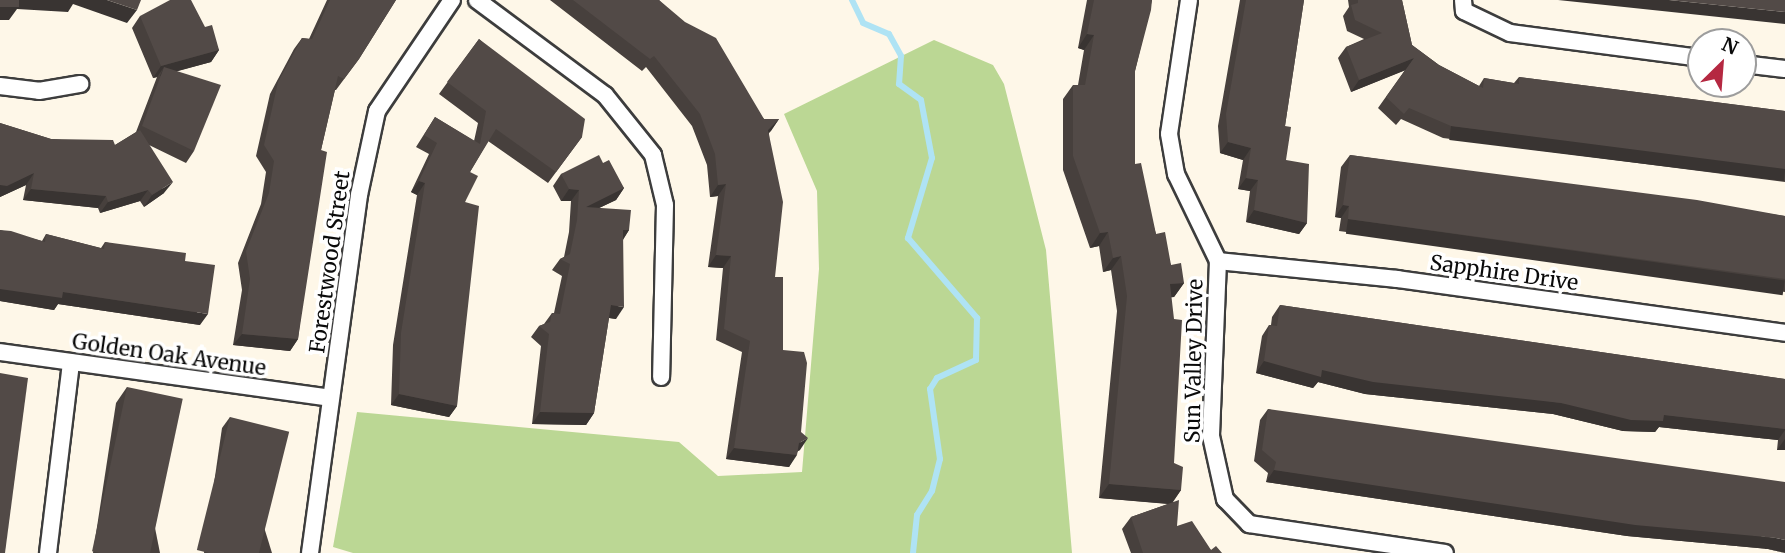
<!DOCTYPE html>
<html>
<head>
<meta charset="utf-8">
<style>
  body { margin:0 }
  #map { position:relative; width:1785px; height:553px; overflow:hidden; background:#fef7e8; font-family:Merriweather,serif }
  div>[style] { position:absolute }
  .forest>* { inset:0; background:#bbd794 }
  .stream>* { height:6px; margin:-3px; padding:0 3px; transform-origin:3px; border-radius:3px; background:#afe3f4 }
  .roads { filter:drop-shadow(2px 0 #3d3d3d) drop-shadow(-2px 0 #3d3d3d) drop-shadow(0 2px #3d3d3d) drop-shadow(0 -2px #3d3d3d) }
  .minor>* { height:16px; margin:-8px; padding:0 8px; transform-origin:8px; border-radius:8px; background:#fff }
  .wall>* { inset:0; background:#47403d }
  .shaded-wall>* { inset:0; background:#393432; transform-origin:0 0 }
  .building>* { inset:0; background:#524a47; transform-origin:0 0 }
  span { translate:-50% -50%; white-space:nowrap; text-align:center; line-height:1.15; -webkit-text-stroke:7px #fff; paint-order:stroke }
  .street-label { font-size:21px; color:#0a0a0a }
  .north { position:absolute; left:1687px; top:28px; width:70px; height:70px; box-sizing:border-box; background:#fff; border:2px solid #9d9d9d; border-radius:50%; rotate:25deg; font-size:19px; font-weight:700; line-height:28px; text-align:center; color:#0a0a0a }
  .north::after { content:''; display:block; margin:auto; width:24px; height:32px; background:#b52841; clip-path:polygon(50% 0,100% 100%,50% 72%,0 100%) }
</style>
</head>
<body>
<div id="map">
  <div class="forest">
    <i style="clip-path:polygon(934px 40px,993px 65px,1004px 84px,1046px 250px,1072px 553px,353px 553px,333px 547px,357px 412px,679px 442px,718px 476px,802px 472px,819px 269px,817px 191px,784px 114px)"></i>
  </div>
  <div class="stream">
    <i style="left:852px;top:0;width:25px;rotate:64deg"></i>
    <i style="left:863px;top:23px;width:28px;rotate:23deg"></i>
    <i style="left:889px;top:34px;width:25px;rotate:61deg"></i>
    <i style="left:901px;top:56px;width:28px;rotate:94deg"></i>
    <i style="left:899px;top:84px;width:27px;rotate:36deg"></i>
    <i style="left:921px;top:100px;width:59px;rotate:79.3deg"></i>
    <i style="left:932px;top:158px;width:84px;rotate:106.7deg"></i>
    <i style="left:908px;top:238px;width:106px;rotate:49.2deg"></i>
    <i style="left:977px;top:318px;width:42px;rotate:91.4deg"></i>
    <i style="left:976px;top:360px;width:43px;rotate:155.2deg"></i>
    <i style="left:937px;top:378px;width:13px;rotate:122deg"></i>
    <i style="left:930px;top:389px;width:71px;rotate:81.9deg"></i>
    <i style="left:940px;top:459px;width:33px;rotate:104deg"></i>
    <i style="left:932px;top:491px;width:28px;rotate:122deg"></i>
    <i style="left:917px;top:515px;width:38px;rotate:96deg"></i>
  </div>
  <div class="roads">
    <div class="minor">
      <i style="left:477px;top:0;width:159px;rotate:36.6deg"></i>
      <i style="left:605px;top:95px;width:77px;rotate:51.3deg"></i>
      <i style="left:653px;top:155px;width:51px;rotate:76.5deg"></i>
      <i style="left:665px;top:205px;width:172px;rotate:91.3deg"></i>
      <i style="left:1189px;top:0;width:135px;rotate:98.5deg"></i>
      <i style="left:1169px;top:134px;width:41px;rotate:80.1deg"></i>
      <i style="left:1176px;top:174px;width:97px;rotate:64.2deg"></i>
      <i style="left:1218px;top:261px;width:175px;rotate:92.3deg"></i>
      <i style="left:1211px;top:436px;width:65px;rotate:77.5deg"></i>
      <i style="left:1225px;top:499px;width:35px;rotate:46deg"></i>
      <i style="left:1249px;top:524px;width:198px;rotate:8.4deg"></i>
      <i style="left:1463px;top:0;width:11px;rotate:85deg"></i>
      <i style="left:1464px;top:11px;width:51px;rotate:25.6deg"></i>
      <i style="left:1510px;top:33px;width:193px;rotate:7.5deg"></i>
      <i style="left:1743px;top:64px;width:42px;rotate:6.8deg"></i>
      <i style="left:0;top:86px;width:39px;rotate:7deg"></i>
      <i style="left:39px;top:91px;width:42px;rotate:-9.7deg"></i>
      <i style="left:1218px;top:261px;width:180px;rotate:5.7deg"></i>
      <i style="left:1397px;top:279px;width:392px;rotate:7.9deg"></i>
      <i style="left:0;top:352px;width:334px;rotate:7.9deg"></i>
      <i style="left:48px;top:553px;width:192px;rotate:-83.1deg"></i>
      <i style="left:310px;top:553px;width:361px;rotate:-82.2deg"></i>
      <i style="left:359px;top:195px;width:86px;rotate:-77.9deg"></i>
      <i style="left:377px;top:111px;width:134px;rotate:-56deg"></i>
    </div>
  </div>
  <div class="wall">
    <i style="clip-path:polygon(327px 0,396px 0,359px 59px,336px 90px,335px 90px,321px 150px,298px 339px,290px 351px,233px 345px,242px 290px,238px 263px,261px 204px,266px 172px,256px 156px,270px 94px,294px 49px,302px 38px,309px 39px)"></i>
    <i style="clip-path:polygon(550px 0,659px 0,764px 119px,779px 119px,769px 133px,775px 277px,783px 350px,801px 432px,800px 450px,798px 451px,789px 467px,726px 459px,742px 352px,716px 340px,723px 268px,708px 267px,718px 196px,710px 197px,707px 165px,692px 126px,646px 67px,642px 71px)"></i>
    <i style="clip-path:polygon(1087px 0,1152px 0,1135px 71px,1135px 164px,1156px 234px,1171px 265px,1184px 283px,1174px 297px,1171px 297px,1174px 463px,1181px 490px,1173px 502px,1177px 526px,1211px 550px,1222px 553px,1131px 553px,1122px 529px,1131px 517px,1168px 504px,1099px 498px,1117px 311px,1111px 270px,1103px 272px,1099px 246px,1090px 248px,1063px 170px,1063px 99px,1073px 85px,1078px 85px,1084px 50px,1078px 48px)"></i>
    <i style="clip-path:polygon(1240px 0,1304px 0,1285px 126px,1286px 160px,1307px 223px,1299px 234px,1246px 222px,1250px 191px,1238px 189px,1243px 160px,1220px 153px,1218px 126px)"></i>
    <i style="clip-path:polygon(1348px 0,1402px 0,1412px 45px,1439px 65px,1479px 86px,1484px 78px,1514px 83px,1519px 77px,1785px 111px,1785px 182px,1443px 138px,1401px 119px,1396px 125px,1378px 108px,1405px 70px,1351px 92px,1338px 58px,1346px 47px,1364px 39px,1347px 31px,1343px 16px,1349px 7px)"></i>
    <i style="clip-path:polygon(140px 16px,205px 27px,219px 50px,211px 62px,177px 71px,194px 151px,186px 163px,149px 145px,164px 193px,144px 207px,140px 201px,100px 213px,98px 208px,23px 200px,26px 185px,0 197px,0 123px,51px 139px,115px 145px,136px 132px,157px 77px,153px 78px,132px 28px)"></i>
    <i style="clip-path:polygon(479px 39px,582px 137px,548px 183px,488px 141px,470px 172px,465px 202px,457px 406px,449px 417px,391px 405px,393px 345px,417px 195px,411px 192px,429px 154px,416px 147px,435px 117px,474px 141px,478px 123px,439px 94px)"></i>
    <i style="clip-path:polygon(1350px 155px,1785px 216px,1785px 292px,1339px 231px,1341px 218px,1335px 217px,1341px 167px)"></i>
    <i style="clip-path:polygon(603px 163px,624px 188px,616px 200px,599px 208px,629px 230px,623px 240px,616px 319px,609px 318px,594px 413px,586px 425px,532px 424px,541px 346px,531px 337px,539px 326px,544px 324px,552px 313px,554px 313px,562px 276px,552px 270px,560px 259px,564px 257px,569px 232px,571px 201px,561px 201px,553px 186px,561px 174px)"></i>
    <i style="clip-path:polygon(0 230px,42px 241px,46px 234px,101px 248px,105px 242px,185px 261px,200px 325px,58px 304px,54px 310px,0 301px)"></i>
    <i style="clip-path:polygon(1280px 305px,1785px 379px,1785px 450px,1777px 450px,1778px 440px,1659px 427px,1655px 432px,1623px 431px,1553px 414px,1365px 394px,1318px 382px,1313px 388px,1256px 373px,1262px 336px,1269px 325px,1271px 325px,1272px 317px)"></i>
    <i style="clip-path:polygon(127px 387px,160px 553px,93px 553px,116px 403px)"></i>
    <i style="clip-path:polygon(1268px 409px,1785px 553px,1768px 549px,1627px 536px,1266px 482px,1268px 473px,1254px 461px,1260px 420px)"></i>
    <i style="clip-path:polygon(230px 417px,272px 553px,204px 553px,222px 428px)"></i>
  </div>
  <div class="shaded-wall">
    <i style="clip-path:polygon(17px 0,107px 0,137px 10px,127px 23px,73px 4px,68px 12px,17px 9px,9px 20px,0 20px,0 7px)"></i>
    <i style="clip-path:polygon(1558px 0,1669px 0,1785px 12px,1785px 24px)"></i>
    <i style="clip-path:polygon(1087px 34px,1094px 35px,1084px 50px,1078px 48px)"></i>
    <i style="clip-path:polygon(219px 50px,211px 62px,160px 76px,164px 67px,157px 77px,153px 78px,161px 66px)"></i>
    <i style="clip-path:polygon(1414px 58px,1406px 70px,1351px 92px,1359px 80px)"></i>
    <i style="clip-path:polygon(779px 119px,771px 131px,760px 141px,768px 130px)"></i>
    <i style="left:1451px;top:126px;width:337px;height:14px;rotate:7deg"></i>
    <i style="clip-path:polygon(1228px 142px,1251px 148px,1243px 160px,1220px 153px)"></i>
    <i style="clip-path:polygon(34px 173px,26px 185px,0 197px,0 185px)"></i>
    <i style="clip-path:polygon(1246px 178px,1258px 180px,1250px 191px,1238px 189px)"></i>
    <i style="clip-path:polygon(419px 181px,425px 183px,417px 195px,411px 192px)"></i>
    <i style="clip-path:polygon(173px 182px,164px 193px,144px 207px,152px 195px)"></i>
    <i style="clip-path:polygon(726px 184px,718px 196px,710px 197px,718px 185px)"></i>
    <i style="clip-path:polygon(624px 188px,616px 200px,578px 218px,586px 207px)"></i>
    <i style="clip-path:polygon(31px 189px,106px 196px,98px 208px,23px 200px)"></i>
    <i style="clip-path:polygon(569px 189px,579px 190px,571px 201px,561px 201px)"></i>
    <i style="clip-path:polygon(148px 190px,140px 201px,100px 213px,108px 202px)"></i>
    <i style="clip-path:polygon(1343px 205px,1349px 206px,1341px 218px,1335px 217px)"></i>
    <i style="clip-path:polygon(1254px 210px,1307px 223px,1299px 234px,1246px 222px)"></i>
    <i style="left:1348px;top:219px;width:441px;height:15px;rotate:8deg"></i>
    <i style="clip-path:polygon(623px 230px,629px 230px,621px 242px)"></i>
    <i style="clip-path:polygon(1108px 232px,1099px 246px,1090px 248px,1100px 233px)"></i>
    <i style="clip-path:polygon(716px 255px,731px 256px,723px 268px,708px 267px)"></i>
    <i style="clip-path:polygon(1121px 256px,1111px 270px,1103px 272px,1113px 258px)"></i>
    <i style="clip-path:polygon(1184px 283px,1174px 297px,1160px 299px,1170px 284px)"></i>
    <i style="clip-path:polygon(0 289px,63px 292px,208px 314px,200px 325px,58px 304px,54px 310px,0 301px)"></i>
    <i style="clip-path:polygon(611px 305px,624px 307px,616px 319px,603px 317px)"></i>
    <i style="clip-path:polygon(242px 334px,298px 339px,290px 351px,233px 345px)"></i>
    <i style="clip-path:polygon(1264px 361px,1561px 403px,1785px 429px,1785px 430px,1778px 440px,1659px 427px,1655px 432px,1623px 431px,1553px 414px,1365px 394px,1318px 382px,1313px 388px,1256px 373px)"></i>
    <i style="clip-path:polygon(399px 394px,457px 406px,449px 417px,391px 405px)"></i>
    <i style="clip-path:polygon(540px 412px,594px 413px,586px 425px,532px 424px)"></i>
    <i style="clip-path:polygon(808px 438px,800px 450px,791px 454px,799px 443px)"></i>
    <i style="clip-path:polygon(1785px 439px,1785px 450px,1777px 450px)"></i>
    <i style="clip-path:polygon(734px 448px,797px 455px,789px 467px,726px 459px)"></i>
    <i style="clip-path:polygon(1274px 470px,1776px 538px,1785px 540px,1785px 553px,1768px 549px,1627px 536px,1266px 482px)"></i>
    <i style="clip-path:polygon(1109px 484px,1181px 490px,1171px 504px,1099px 498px)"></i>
  </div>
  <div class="building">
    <i style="left:0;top:0;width:19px;height:7px"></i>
    <i style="clip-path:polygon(107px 0,141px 0,137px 10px)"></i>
    <i style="clip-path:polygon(170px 0,191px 0,205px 27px,212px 25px,219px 50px,161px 66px,140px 16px)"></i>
    <i style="clip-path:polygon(330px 0,396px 0,359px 59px,344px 79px,338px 76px,321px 150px,327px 152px,298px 339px,242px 334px,250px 279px,246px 251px,269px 193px,274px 161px,264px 145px,278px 82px,302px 38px,312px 39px)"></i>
    <i style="clip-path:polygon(573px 0,659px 0,685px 22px,716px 38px,764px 119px,779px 119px,768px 130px,783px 202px,775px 277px,783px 277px,783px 350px,804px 352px,807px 363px,801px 432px,808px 438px,799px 443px,797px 455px,734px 448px,750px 341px,724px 329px,731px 256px,716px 255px,726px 184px,718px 185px,715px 154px,700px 114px,654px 56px,650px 59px)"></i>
    <i style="clip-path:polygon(1094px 0,1152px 0,1151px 10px,1135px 71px,1135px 164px,1141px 163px,1156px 234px,1165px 232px,1171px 265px,1181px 263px,1184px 283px,1170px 284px,1174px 319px,1182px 320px,1174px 463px,1183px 467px,1181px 490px,1109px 484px,1127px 296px,1121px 256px,1113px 258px,1108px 232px,1100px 233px,1073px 156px,1073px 85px,1085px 85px,1094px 35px,1087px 34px)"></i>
    <i style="clip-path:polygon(1246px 0,1304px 0,1285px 126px,1291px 127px,1286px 160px,1309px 164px,1307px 223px,1254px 210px,1258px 180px,1246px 178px,1251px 148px,1228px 142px,1226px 114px)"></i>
    <i style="clip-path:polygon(1358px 0,1402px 0,1412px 45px,1439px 65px,1483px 88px,1484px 78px,1519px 84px,1519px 77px,1785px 111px,1785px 169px,1451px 126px,1409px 108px,1404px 114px,1386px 97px,1414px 58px,1359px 80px,1346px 47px,1382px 33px,1355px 20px,1351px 5px,1358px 3px)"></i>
    <i style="clip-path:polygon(1669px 0,1785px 0,1785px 12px)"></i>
    <i style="clip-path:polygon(479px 39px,585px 119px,582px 137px,556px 172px,496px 129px,470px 172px,478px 176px,465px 202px,479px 206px,457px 406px,399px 394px,401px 333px,425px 183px,419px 181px,437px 143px,424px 135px,435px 117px,480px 144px,486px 111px,447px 82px)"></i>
    <i style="clip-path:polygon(164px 67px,221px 85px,194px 151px,142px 126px)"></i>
    <i style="clip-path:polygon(0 123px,51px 139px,113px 140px,115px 145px,140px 130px,173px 182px,152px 195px,148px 190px,108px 202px,106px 196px,31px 189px,34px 173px,7px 186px,0 185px)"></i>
    <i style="clip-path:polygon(599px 155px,603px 163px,609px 160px,624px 188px,586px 207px,631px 210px,629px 230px,623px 230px,624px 307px,611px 305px,594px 413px,540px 412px,549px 334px,539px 326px,550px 322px,552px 313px,560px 314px,570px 264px,560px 259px,570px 254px,577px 220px,579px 190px,569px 189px,561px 174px)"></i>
    <i style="clip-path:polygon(1350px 155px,1697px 200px,1785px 216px,1785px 279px,1348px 219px,1349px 206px,1343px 205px)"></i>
    <i style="clip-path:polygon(0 230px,11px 231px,45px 242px,46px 234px,104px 249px,105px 242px,186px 253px,185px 261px,215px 265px,208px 314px,63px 292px,62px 298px,0 289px)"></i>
    <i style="clip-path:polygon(1280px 305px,1785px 379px,1785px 429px,1664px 415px,1663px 421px,1631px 420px,1561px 403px,1373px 382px,1322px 370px,1321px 377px,1264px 361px,1269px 325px,1277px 326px)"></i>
    <i style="clip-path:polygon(0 373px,28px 378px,5px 553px,0 553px)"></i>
    <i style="left:127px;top:387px;width:57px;height:168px;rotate:12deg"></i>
    <i style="clip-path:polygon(1268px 409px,1785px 482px,1785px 540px,1776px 538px,1635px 525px,1274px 470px,1276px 462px,1262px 450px)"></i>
    <i style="left:230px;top:417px;width:61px;height:137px;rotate:14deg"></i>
    <i style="clip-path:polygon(1179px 500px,1177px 526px,1192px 521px,1211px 550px,1216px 546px,1222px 553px,1143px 553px,1131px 517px)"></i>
  </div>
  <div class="street-label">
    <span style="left:330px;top:262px;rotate:-82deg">Forestwood Street</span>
    <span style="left:1504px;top:273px;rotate:8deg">Sapphire Drive</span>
    <span style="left:169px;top:355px;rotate:8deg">Golden Oak Avenue</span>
    <span style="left:1194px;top:361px;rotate:-89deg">Sun Valley Drive</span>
  </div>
  <div class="north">N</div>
</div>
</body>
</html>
